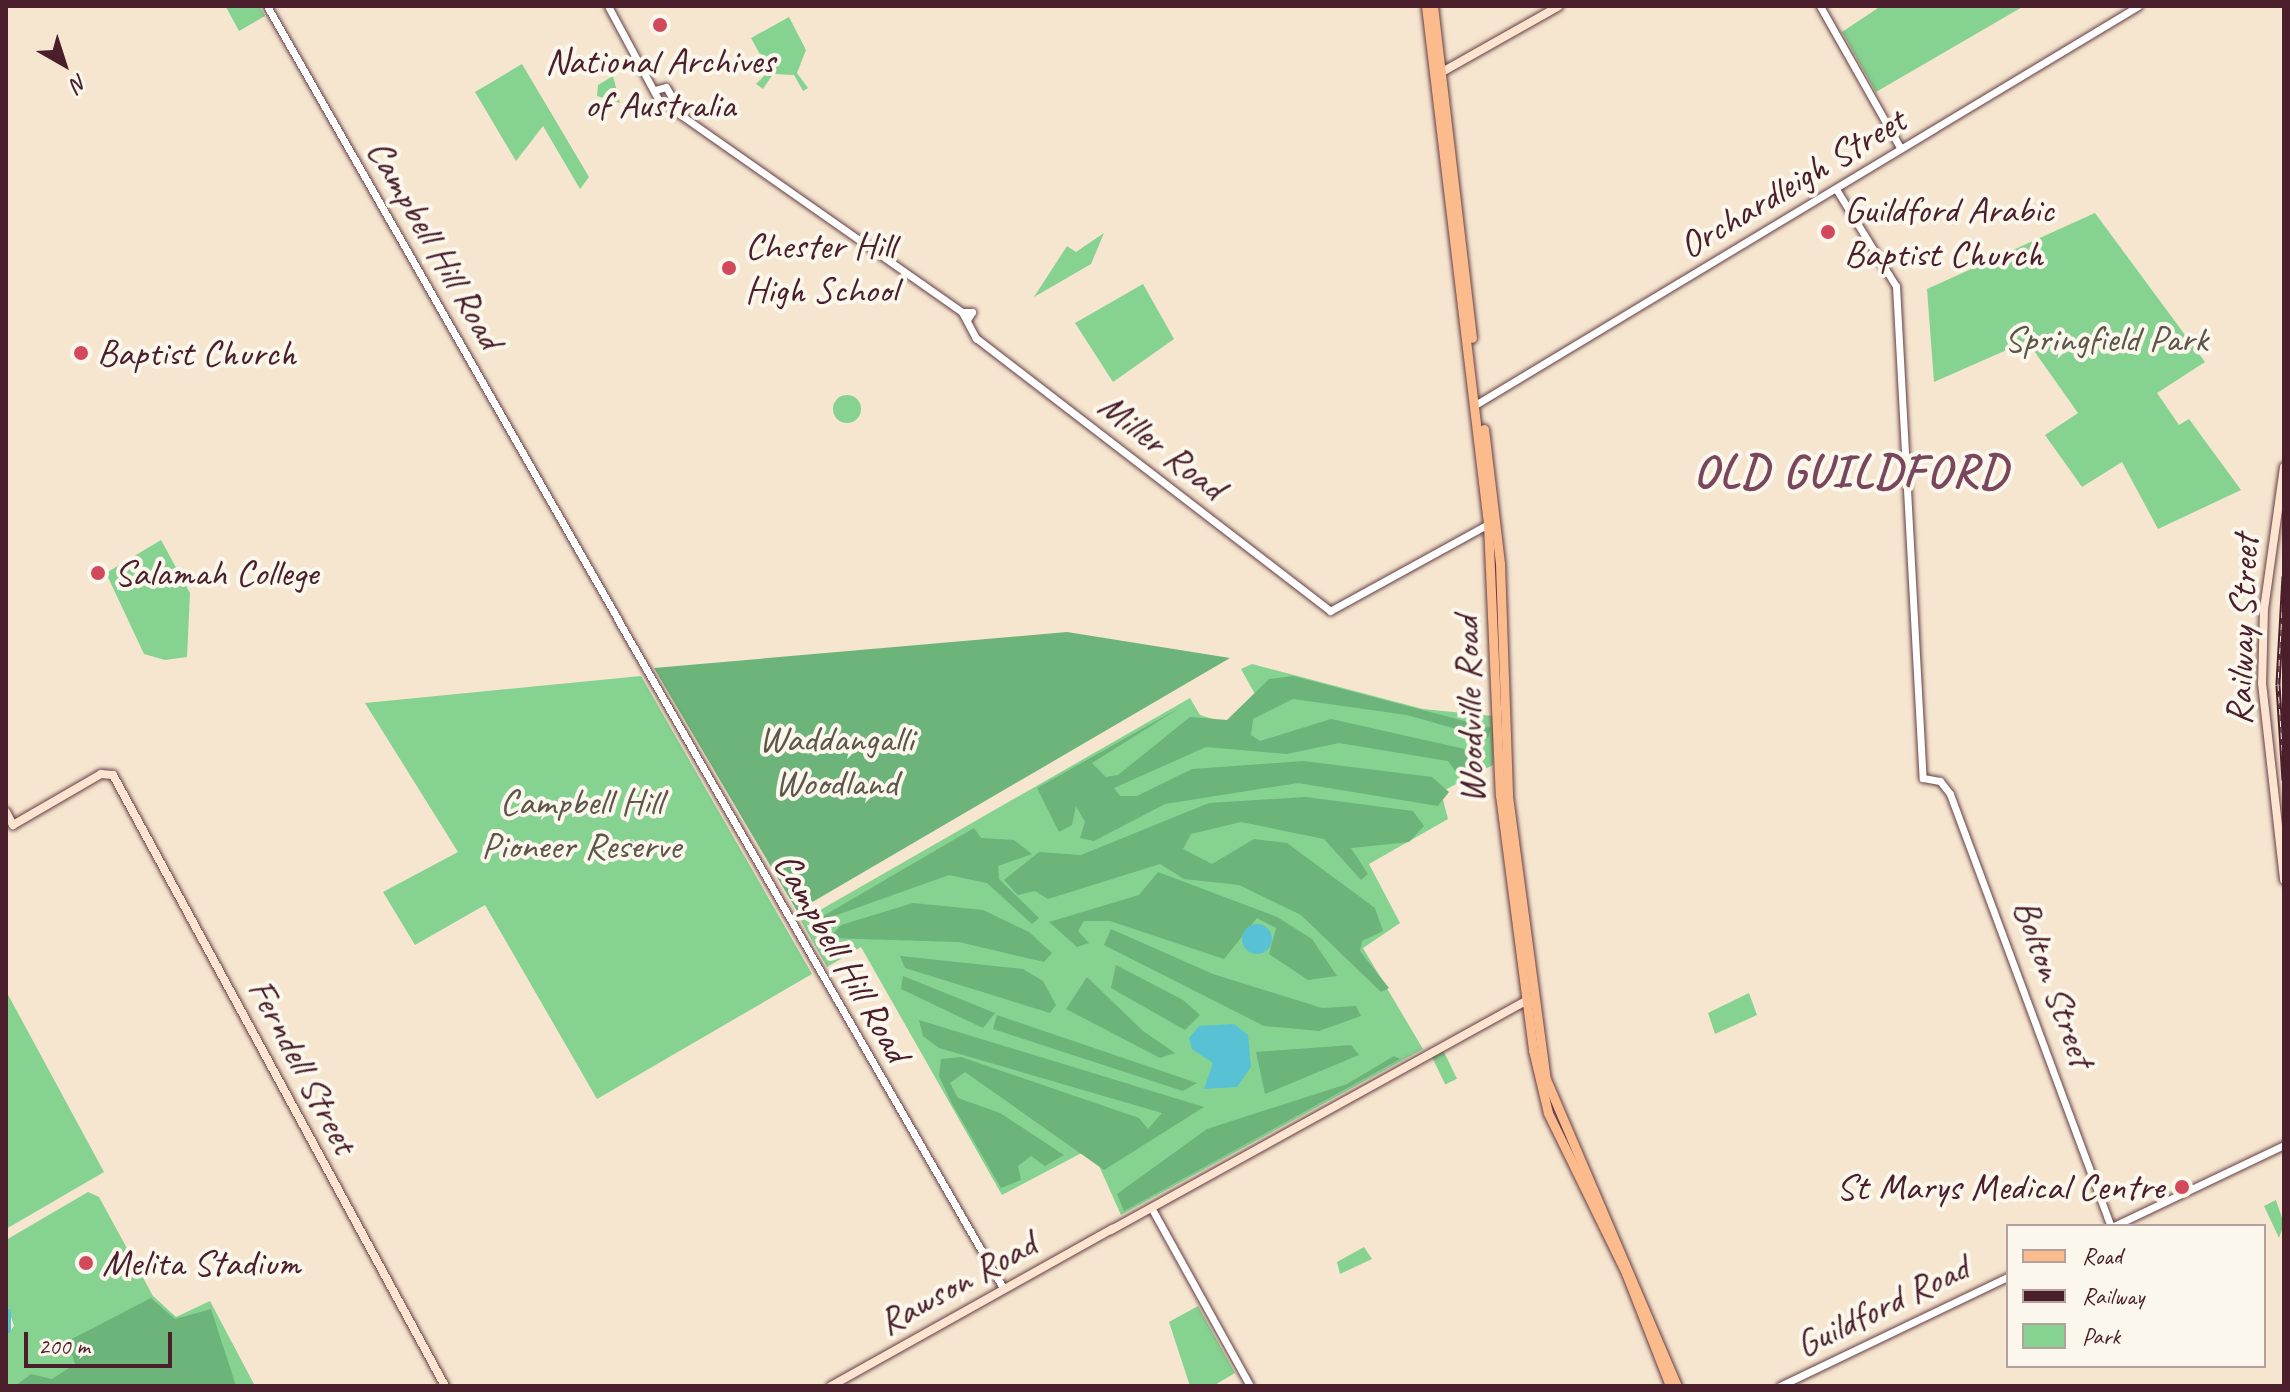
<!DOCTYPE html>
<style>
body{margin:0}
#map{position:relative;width:2290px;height:1392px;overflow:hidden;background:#f6e6cf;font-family:Caveat,sans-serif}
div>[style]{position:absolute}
.green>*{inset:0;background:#86d290;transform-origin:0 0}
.round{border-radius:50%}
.forest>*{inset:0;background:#6cb47a}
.water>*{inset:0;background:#58c1d4}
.river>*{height:9px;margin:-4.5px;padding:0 4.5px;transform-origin:4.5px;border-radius:4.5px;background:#58c1d4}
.roads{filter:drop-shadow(0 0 2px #643d44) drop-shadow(0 0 2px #643d44)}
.tertiary>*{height:7px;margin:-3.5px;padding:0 3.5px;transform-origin:3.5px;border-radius:3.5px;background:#fff}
.secondary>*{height:8px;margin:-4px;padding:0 4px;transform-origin:4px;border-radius:4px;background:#fde4d1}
.primary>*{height:9px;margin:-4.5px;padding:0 4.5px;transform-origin:4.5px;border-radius:4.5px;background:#fbbb8d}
.rail>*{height:5px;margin-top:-2.5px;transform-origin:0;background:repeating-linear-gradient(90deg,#fbf7ec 0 6px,#4a1f2b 0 12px);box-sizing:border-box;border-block:2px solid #4a1f2b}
.dots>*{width:22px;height:22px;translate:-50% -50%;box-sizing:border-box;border:4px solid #fbf7ec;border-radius:50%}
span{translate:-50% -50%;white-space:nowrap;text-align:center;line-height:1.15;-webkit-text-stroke:8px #fbf7ec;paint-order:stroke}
.poi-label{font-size:38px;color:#4a1f2b}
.left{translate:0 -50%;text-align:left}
.right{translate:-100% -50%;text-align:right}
.street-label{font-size:38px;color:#4a1f2b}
.park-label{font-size:38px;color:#5c5549}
.district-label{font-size:46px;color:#7a465c;font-weight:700;letter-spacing:2px}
.frame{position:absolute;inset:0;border:8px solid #4a1f2b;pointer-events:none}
.legend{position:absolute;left:2006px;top:1224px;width:260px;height:144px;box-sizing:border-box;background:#fbf7ec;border:2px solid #b4a19f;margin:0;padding:10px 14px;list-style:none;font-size:24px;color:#4a1f2b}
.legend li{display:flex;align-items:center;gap:16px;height:40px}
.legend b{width:40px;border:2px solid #b4a19f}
.north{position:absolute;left:24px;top:24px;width:80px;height:80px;-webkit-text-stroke:6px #fbf7ec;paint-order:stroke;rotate:141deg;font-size:22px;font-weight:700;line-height:32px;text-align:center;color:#4a1f2b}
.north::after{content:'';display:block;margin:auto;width:28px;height:36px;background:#4a1f2b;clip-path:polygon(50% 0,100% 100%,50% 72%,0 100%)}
.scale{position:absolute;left:24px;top:1332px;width:148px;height:36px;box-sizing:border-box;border:4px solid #4a1f2b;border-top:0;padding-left:10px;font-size:24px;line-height:28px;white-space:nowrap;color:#4a1f2b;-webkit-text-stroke:6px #fbf7ec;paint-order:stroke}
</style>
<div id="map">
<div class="green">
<i style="clip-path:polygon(259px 6px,265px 16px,239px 31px,226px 7px)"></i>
<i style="clip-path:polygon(1881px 6px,2024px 6px,1876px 92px,1842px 32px)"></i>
<i style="clip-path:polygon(789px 17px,806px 50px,797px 73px,808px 88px,803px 91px,794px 75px,773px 74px,763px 89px,756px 84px,769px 71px,751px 38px)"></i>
<i style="clip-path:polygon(522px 64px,589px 177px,580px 189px,543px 126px,516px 161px,475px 92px)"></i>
<i style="clip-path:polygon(613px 76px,620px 103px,597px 96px,598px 85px)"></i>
<i style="clip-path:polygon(2095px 213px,2205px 362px,2157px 393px,2179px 425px,2189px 419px,2241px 490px,2158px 529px,2122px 462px,2082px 487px,2045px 435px,2078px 413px,2027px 341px,1934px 382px,1927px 289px)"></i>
<i style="clip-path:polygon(1104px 233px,1091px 264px,1034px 297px,1067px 246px,1076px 252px)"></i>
<i style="clip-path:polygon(1143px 284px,1174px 339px,1113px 382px,1075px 323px)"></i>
<i class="round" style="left:833px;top:395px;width:28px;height:28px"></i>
<i style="clip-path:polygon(161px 540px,190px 593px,187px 657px,165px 660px,144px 654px,106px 573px)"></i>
<i style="clip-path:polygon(1252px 664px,1423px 709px,1493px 716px,1493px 765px,1441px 792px,1448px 819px,1369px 864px,1400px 923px,1363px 948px,1423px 1049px,1121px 1215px,1091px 1148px,1002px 1195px,861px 947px,827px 967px,801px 921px,1190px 698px,1200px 715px,1238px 727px,1265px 712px,1241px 669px)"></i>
<i style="clip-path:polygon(641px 676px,812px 974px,597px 1099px,485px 905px,415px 945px,383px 892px,458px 852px,365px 703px)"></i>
<i style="clip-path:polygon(6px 991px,104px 1172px,6px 1229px)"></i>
<i style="clip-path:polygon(1749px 993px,1757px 1015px,1715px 1034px,1708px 1013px)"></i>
<i style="left:1443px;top:1050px;width:32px;height:13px;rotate:64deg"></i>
<i style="clip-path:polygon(88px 1192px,99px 1197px,153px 1296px,176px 1317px,210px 1301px,255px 1386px,6px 1386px,6px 1337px,14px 1326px,6px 1301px,6px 1240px)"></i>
<i style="clip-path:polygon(2276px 1200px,2284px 1224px,2279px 1238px,2264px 1206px)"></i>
<i style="clip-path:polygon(1364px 1247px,1372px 1259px,1340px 1274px,1337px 1262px)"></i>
<i style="clip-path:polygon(1198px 1306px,1235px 1373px,1213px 1386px,1190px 1386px,1169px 1322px)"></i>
</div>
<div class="forest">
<i style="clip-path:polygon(1067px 632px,1230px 658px,797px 911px,654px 668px)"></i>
<i style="clip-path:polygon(1293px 676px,1491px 728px,1488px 738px,1407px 715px,1293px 699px,1253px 719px,1251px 735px,1260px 741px,1331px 719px,1487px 754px,1460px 778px,1448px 761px,1339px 743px,1287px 754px,1206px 747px,1114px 788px,1120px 796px,1137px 796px,1192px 769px,1303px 761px,1432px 777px,1449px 792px,1438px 806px,1298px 783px,1165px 804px,1094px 841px,1080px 838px,1085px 822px,1076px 806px,1072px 825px,1059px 832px,1037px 788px,1181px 707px,1092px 763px,1106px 777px,1118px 775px,1190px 717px,1227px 720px,1269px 679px)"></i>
<i style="clip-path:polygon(1306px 797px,1413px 811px,1424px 826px,1409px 842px,1351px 848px,1368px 874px,1361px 880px,1324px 839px,1241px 822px,1191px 834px,1183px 849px,1212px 864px,1254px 839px,1287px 843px,1375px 908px,1383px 931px,1362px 941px,1360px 951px,1389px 988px,1381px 992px,1301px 915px,1239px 885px,1184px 879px,1160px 864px,1048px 899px,1035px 891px,1018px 895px,1004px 880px,1039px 852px,1081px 855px,1209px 803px)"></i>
<i style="clip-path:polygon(974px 828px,981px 838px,1014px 840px,1032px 854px,998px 866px,999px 879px,1039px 918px,1032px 924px,987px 883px,949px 875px,806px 926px)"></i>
<i style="clip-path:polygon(1158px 872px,1277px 917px,1312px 939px,1337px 976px,1308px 980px,1269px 954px,1276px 928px,1257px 918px,1224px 959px,1110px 921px,1084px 921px,1078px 931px,1089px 943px,1077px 947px,1049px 922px,1139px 895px)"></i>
<i style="clip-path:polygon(913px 903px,983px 910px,1029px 932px,1052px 953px,1044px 962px,959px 942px,829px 938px,841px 925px)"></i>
<i style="clip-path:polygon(1111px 929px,1213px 974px,1322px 1008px,1356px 1006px,1361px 1016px,1319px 1031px,1264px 1026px,1104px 945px)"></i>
<i style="clip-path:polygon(900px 956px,1023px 969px,1043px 981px,1056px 1005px,1050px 1013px,905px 968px)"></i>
<i style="clip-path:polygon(1116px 965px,1183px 1000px,1200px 1015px,1185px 1030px,1111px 988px)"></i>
<i style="clip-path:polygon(903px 976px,995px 1013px,983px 1028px,901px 989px)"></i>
<i style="clip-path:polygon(1087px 977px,1143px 1031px,1175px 1053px,1160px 1058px,1066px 1009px)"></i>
<i style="clip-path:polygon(997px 1015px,1197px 1083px,1183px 1091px,993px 1029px)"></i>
<i style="clip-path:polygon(919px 1020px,1204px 1107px,1104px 1170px,965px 1072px,950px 1083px,958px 1098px,1000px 1113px,1064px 1155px,1045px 1166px,1031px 1156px,1018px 1166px,1021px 1180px,1001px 1188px,951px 1102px,939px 1076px,941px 1059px,961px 1057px,1139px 1118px,1148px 1129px,1162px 1113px,939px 1048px,923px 1036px)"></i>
<i style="clip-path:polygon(1351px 1045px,1359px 1055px,1265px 1094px,1256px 1052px)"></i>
<i style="clip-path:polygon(1394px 1056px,1400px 1059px,1124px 1211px,1117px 1194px,1207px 1129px,1347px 1084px)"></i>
<i style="clip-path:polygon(151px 1298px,175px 1319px,211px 1309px,236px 1386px,15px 1386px,31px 1374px,52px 1379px,75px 1364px,68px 1341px)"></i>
</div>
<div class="water">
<i class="round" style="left:1242px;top:924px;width:30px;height:30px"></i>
<i style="clip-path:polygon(1234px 1024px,1248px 1035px,1251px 1067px,1237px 1087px,1204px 1089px,1213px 1063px,1192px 1049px,1189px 1038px,1199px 1026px)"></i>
</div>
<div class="river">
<i style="left:6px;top:1312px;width:17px;rotate:90deg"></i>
</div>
<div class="roads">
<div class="tertiary">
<i style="left:267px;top:6px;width:709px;rotate:60.22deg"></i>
<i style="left:608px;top:6px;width:106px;rotate:61.7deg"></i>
<i style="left:658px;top:99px;width:371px;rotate:35deg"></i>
<i style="left:962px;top:312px;width:30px;rotate:62deg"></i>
<i style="left:976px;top:338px;width:447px;rotate:37.6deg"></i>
<i style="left:1330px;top:611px;width:180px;rotate:-28.8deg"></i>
<i style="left:1820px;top:6px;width:164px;rotate:60.5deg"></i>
<i style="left:655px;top:90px;width:11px;rotate:-15deg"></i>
<i style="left:666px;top:87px;width:24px;rotate:60deg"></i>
<i style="left:1836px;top:189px;width:114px;rotate:58.3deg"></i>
<i style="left:1896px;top:286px;width:493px;rotate:86.9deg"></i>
<i style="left:1923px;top:778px;width:17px;rotate:10deg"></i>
<i style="left:1940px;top:781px;width:16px;rotate:52deg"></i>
<i style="left:1950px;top:794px;width:461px;rotate:69.6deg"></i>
<i style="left:962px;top:312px;width:10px"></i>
<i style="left:972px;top:312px;width:9px;rotate:122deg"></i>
<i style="left:1475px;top:405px;width:774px;rotate:-31.04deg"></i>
<i style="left:618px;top:620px;width:771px;rotate:60.04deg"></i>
<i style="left:1152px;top:1209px;width:202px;rotate:61deg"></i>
<i style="left:2114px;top:1226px;width:188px;rotate:-25.5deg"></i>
<i style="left:1780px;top:1386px;width:253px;rotate:-25.6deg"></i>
</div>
<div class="secondary">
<i style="left:1435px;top:76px;width:142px;rotate:-29.4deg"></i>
<i style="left:2284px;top:467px;width:143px;rotate:98deg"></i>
<i style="left:2264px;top:609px;width:74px;rotate:91.5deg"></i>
<i style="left:2262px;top:683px;width:198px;rotate:83.6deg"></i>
<i style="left:6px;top:812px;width:15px;rotate:62deg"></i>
<i style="left:13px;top:825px;width:102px;rotate:-30.1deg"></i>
<i style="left:101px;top:774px;width:12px;rotate:5deg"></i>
<i style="left:113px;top:775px;width:695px;rotate:61.48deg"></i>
<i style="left:1111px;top:1230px;width:478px;rotate:-28.9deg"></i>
<i style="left:831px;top:1386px;width:322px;rotate:-29.2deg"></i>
</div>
<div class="primary">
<i style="left:1426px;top:6px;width:522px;rotate:83.17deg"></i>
<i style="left:1488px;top:524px;width:271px;rotate:87.5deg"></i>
<i style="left:1500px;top:795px;width:257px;rotate:82.6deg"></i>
<i style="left:1533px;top:1050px;width:65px;rotate:76.6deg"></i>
<i style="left:1548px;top:1113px;width:178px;rotate:64deg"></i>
<i style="left:1626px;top:1273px;width:121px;rotate:68.7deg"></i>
<i style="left:1433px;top:6px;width:334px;rotate:83.3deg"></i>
<i style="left:1484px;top:429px;width:136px;rotate:83.2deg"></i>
<i style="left:1500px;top:564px;width:232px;rotate:88deg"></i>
<i style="left:1508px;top:796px;width:286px;rotate:82.4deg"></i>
<i style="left:1546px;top:1079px;width:334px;rotate:66.9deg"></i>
</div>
</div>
<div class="rail">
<i style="left:2284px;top:576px;width:109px;rotate:93.2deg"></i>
<i style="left:2278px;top:685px;width:95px;rotate:86.4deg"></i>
</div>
<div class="dots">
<i style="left:660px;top:25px;background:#d1495b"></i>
<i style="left:1828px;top:232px;background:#d1495b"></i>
<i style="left:729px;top:268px;background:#d1495b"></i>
<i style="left:81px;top:353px;background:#d1495b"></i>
<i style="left:98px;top:573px;background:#d1495b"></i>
<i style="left:2182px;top:1187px;background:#d1495b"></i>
<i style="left:86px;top:1263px;background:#d1495b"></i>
</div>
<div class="poi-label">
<span style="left:660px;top:83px">National Archives<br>of Australia</span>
<span class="left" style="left:1844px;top:232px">Guildford Arabic<br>Baptist Church</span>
<span class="left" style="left:745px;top:268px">Chester Hill<br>High School</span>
<span class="left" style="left:97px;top:353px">Baptist Church</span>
<span class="left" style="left:114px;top:573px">Salamah College</span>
<span class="right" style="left:2164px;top:1187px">St Marys Medical Centre</span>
<span class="left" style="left:102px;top:1263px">Melita Stadium</span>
</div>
<div class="street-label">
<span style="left:1792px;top:183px;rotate:-31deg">Orchardleigh Street</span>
<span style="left:435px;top:244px;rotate:60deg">Campbell Hill Road</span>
<span style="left:1162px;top:446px;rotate:38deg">Miller Road</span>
<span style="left:2242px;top:630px;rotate:-88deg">Railway Street</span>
<span style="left:1469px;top:710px;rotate:-92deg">Woodville Road</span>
<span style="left:842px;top:957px;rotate:60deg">Campbell Hill Road</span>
<span style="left:2054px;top:983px;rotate:70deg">Bolton Street</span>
<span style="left:303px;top:1066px;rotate:62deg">Ferndell Street</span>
<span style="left:957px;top:1283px;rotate:-29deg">Rawson Road</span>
<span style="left:1882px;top:1306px;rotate:-26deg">Guildford Road</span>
</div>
<div class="park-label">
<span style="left:2106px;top:339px">Springfield Park</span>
<span style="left:836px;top:761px">Waddangalli<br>Woodland</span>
<span style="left:581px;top:824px">Campbell Hill<br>Pioneer Reserve</span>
</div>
<div class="district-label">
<span style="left:1851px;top:471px">OLD GUILDFORD</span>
</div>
<div class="frame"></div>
<ul class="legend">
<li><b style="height:10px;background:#fbbb8d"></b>Road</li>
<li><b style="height:10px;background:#4a1f2b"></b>Railway</li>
<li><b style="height:22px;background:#86d290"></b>Park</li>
</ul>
<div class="north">N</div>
<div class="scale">200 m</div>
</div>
